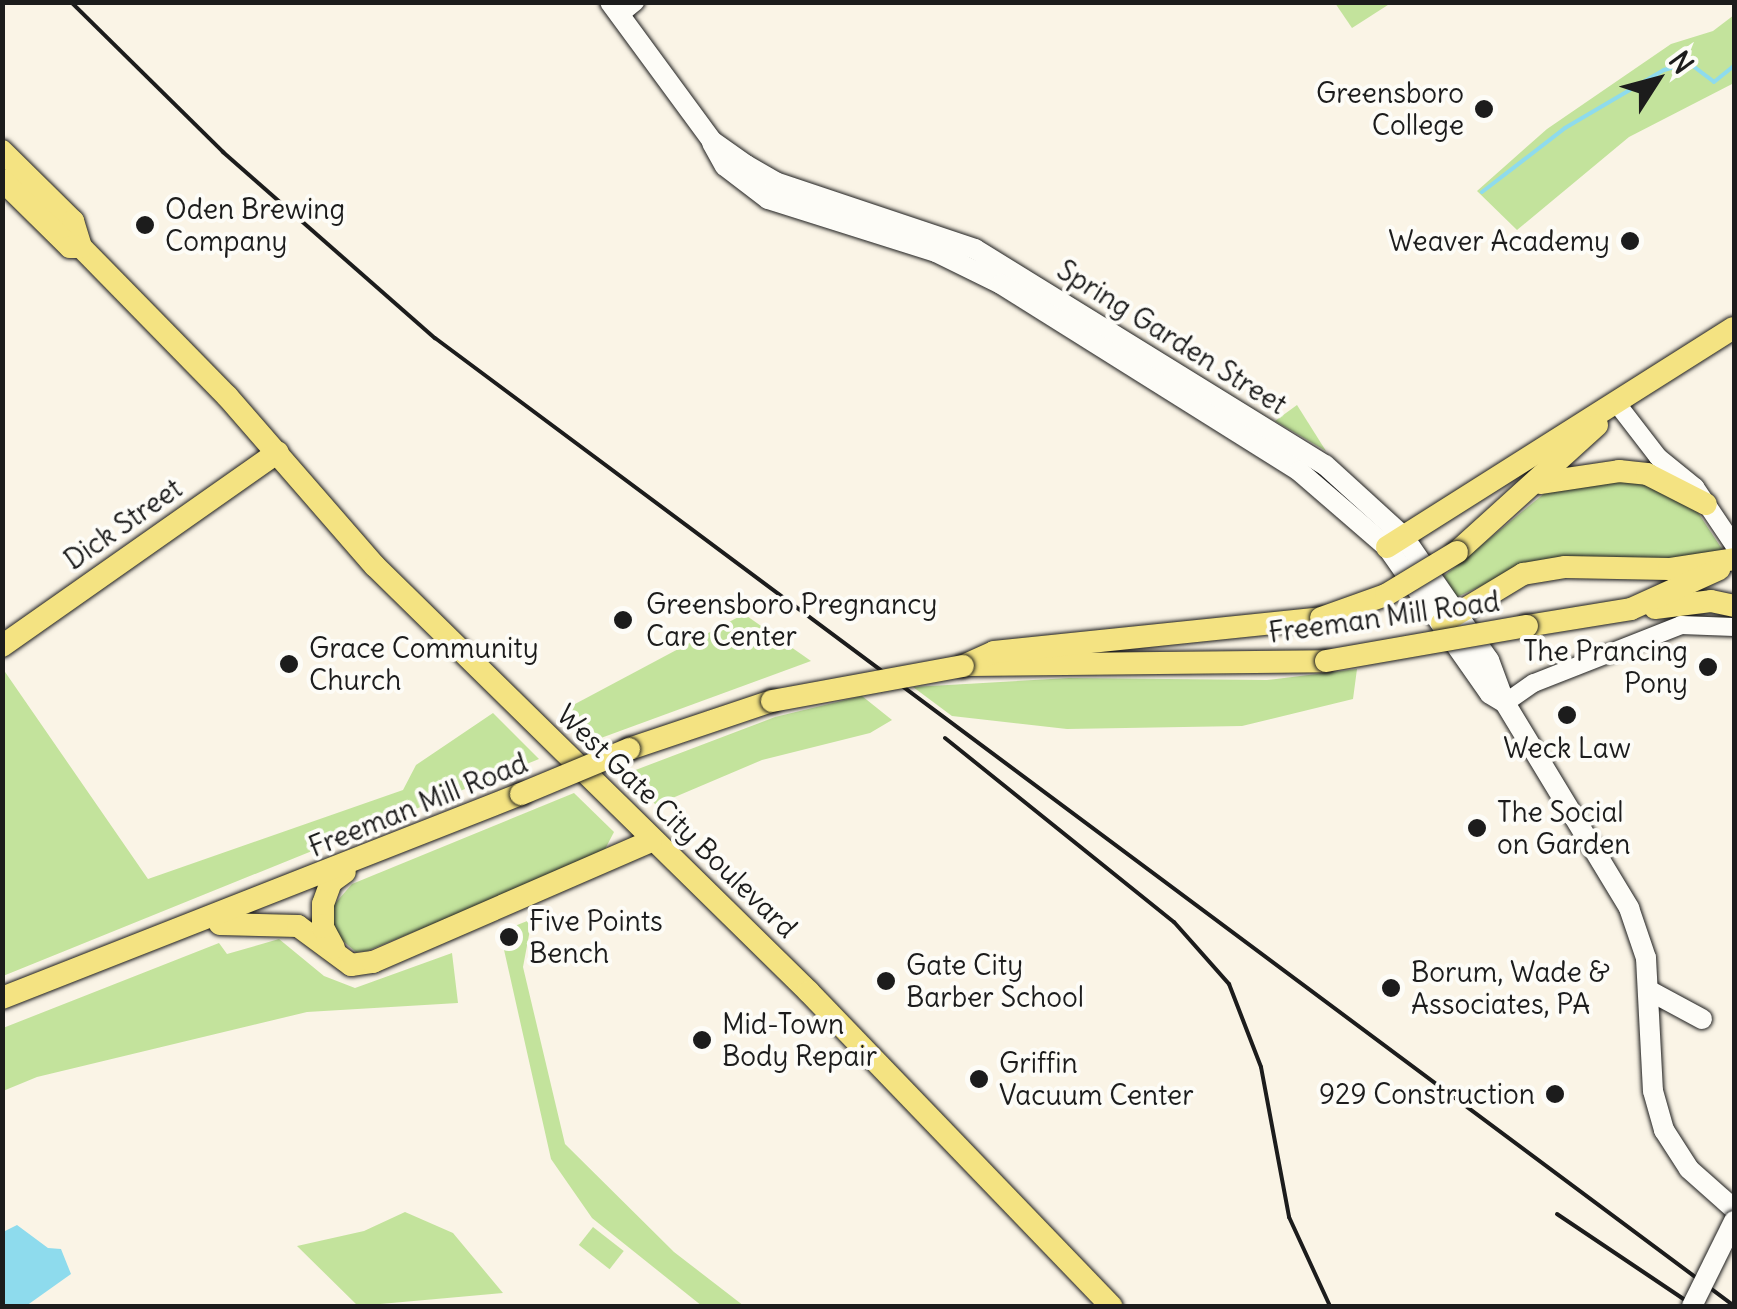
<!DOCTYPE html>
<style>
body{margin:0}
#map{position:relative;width:1737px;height:1309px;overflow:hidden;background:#faf4e6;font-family:Delius,sans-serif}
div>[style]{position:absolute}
.green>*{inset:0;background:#c3e39c;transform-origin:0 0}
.water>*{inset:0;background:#8edbed}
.stream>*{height:4px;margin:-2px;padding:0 2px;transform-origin:2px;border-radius:2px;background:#8edbed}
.roads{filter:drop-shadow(0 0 2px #1c1c1c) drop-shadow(0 0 2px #1c1c1c)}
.tertiary>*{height:18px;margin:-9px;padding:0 9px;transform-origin:9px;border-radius:9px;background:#fdfcf7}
.secondary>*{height:20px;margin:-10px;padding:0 10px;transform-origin:10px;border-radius:10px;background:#fdfcf7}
.primary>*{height:22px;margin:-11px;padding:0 11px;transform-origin:11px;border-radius:11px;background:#f4e382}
.rail>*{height:4px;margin:-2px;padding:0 2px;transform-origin:2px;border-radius:2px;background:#1c1c1c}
.bridges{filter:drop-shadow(0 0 2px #1c1c1c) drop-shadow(0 0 2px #1c1c1c)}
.secondary-bridge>*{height:20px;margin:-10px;padding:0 10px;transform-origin:10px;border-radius:10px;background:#fdfcf7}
.primary-bridge>*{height:22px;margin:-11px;padding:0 11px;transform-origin:11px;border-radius:11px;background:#f4e382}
.dots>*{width:28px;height:28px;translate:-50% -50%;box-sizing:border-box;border:5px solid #fdfcf7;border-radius:50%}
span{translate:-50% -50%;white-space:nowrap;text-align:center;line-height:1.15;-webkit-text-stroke:8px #fdfcf7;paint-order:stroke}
.poi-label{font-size:28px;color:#1c1c1c}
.right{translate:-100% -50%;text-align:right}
.left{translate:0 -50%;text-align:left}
.street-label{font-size:28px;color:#1c1c1c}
.frame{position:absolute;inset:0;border:5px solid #1c1c1c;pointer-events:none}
.north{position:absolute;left:1607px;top:30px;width:100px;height:100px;-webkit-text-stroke:8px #fdfcf7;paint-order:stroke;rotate:54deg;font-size:28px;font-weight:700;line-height:40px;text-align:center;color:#1c1c1c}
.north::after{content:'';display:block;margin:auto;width:35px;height:45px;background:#1c1c1c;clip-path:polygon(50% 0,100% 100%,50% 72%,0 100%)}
</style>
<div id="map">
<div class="green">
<i style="clip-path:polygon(1335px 3px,1391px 3px,1352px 28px)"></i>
<i style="clip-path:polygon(1734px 15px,1734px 83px,1629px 137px,1517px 230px,1477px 191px,1547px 129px,1671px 44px,1713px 31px)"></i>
<i style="clip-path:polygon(1297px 405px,1326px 451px,1275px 421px)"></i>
<i style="clip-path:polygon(1596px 482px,1639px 482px,1697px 511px,1722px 549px,1683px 562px,1529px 564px,1457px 597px,1444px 576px,1546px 492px)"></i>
<i style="clip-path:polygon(744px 614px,811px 661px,590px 742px,560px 712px)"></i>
<i style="clip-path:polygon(3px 669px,148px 879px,403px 790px,416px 765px,493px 713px,539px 759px,3px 976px)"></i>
<i style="clip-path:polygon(1357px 669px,1353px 699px,1242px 726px,1067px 729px,952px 716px,913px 687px,1069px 678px,1267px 680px)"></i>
<i style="clip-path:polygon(862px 696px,892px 720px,870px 733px,762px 760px,656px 805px,625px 774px,775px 717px)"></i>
<i style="clip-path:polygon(574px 793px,614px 832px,602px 855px,367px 951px,356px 952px,335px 934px,332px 907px,352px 884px)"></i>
<i style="clip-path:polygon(532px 919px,523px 967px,565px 1144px,674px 1252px,744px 1306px,702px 1306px,592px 1218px,551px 1159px,500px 932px)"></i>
<i style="clip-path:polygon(279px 939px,324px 976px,355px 988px,452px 953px,458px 1003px,307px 1012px,37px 1077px,3px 1091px,3px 1028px,219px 943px,227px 954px)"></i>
<i style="clip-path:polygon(405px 1212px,453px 1233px,503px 1293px,358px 1306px,297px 1246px,364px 1231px)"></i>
<i style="left:593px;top:1227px;width:39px;height:23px;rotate:38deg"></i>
</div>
<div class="water">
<i style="clip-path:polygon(17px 1225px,48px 1248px,61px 1249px,71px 1274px,26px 1306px,3px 1306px,3px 1232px)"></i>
</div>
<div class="stream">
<i style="left:1482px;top:192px;width:105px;rotate:-37.6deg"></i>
<i style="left:1565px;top:128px;width:115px;rotate:-30.4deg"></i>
<i style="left:1664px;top:70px;width:26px;rotate:-16deg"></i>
<i style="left:1689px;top:63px;width:31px;rotate:37deg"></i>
<i style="left:1714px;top:82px;width:26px;rotate:-39deg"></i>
</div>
<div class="roads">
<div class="tertiary">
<i style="left:619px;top:15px;width:21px;rotate:-39deg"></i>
<i style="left:1618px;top:405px;width:66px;rotate:52.4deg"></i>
<i style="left:1658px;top:457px;width:48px;rotate:39deg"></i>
<i style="left:1695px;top:487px;width:70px;rotate:56.1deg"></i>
<i style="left:1505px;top:703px;width:35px;rotate:-35deg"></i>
<i style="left:1534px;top:683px;width:158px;rotate:-21.5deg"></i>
<i style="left:1681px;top:625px;width:53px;rotate:2.2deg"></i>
</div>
<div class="secondary">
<i style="left:610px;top:2px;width:172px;rotate:53.7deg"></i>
<i style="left:712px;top:141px;width:42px;rotate:35.2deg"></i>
<i style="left:746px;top:165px;width:34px;rotate:30deg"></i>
<i style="left:775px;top:182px;width:211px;rotate:18.5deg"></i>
<i style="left:975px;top:249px;width:411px;rotate:31.7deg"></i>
<i style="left:1325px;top:465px;width:105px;rotate:42.3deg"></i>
<i style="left:1403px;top:536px;width:151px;rotate:55.3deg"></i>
<i style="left:1489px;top:660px;width:46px;rotate:69.6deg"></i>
<i style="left:1505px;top:703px;width:240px;rotate:58.8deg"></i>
<i style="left:1629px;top:908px;width:53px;rotate:71.2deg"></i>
<i style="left:1646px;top:958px;width:133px;rotate:87deg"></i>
<i style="left:1653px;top:1091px;width:41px;rotate:74.2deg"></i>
<i style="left:1664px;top:1130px;width:46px;rotate:57.3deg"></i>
<i style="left:1689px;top:1169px;width:60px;rotate:41.6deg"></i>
<i style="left:712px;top:143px;width:26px;rotate:61deg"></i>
<i style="left:725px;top:166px;width:54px;rotate:37.5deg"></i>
<i style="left:768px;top:199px;width:176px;rotate:17.5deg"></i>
<i style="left:936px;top:252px;width:72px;rotate:26.2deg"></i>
<i style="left:1001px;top:284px;width:352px;rotate:32.1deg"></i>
<i style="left:1299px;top:471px;width:116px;rotate:40.8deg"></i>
<i style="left:1387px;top:547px;width:179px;rotate:55deg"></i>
<i style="left:1490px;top:694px;width:17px;rotate:31deg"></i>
<i style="left:1650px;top:991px;width:59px;rotate:28.3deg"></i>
</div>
<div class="primary">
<i style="left:2px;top:151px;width:100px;rotate:44.6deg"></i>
<i style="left:73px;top:221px;width:27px;rotate:73deg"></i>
<i style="left:81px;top:247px;width:209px;rotate:45.6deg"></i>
<i style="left:227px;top:396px;width:225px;rotate:49deg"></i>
<i style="left:375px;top:566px;width:608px;rotate:44.47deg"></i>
<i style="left:809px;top:992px;width:436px;rotate:46.1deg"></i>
<i style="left:2px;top:180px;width:95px;rotate:44.6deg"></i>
<i style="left:70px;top:247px;width:11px"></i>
<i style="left:1540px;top:483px;width:80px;rotate:-8.6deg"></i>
<i style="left:1619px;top:471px;width:28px;rotate:6deg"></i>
<i style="left:1647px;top:474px;width:66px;rotate:27deg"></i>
<i style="left:1387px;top:547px;width:410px;rotate:-32.3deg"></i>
<i style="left:1457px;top:552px;width:189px;rotate:-42.2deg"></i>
<i style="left:1655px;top:608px;width:56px;rotate:-7.1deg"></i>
<i style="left:1711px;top:601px;width:24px;rotate:12deg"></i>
<i style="left:1442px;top:623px;width:95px;rotate:-31.2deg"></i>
<i style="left:1523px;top:574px;width:43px;rotate:-9.5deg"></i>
<i style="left:1565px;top:567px;width:104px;rotate:1.1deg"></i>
<i style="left:1669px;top:569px;width:66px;rotate:-8.7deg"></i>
<i style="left:1527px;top:626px;width:105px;rotate:-9.3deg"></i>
<i style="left:1631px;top:609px;width:97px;rotate:-24.4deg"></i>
<i style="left:2px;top:646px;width:337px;rotate:-35.1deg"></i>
<i style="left:970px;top:665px;width:356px;rotate:-0.6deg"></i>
<i style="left:963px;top:666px;width:34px;rotate:-24deg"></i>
<i style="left:994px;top:652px;width:329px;rotate:-5.9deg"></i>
<i style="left:629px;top:749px;width:151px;rotate:-18.6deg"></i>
<i style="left:220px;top:924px;width:78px;rotate:1.5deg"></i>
<i style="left:298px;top:926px;width:66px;rotate:36.3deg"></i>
<i style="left:351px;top:965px;width:22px;rotate:-8deg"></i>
<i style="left:373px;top:962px;width:303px;rotate:-23.5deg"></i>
<i style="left:334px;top:948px;width:24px;rotate:-118deg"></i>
<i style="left:323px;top:927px;width:23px;rotate:-90deg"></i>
<i style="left:323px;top:904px;width:23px;rotate:-70deg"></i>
<i style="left:331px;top:882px;width:17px;rotate:-36deg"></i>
<i style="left:2px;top:998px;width:558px;rotate:-21.46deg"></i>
</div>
</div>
<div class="rail">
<i style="left:71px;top:2px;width:214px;rotate:44.6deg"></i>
<i style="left:223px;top:152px;width:282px;rotate:41.3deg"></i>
<i style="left:435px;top:338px;width:1620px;rotate:36.69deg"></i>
<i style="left:945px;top:738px;width:294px;rotate:38.8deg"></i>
<i style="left:1174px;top:922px;width:83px;rotate:48.4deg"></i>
<i style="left:1229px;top:984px;width:89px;rotate:68.9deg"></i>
<i style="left:1261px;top:1067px;width:153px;rotate:79.4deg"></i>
<i style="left:1289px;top:1217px;width:98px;rotate:65.3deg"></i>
<i style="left:1557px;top:1214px;width:165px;rotate:33.9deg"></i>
</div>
<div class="bridges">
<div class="secondary-bridge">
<i style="left:1692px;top:1306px;width:95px;rotate:-63.7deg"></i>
</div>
<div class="primary-bridge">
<i style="left:1321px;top:618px;width:69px;rotate:-19.5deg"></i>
<i style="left:1386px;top:595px;width:83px;rotate:-31.2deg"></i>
<i style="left:1326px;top:661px;width:204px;rotate:-9.9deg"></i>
<i style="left:772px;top:701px;width:194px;rotate:-10.4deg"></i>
<i style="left:521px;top:794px;width:117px;rotate:-22.6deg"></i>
</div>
</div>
<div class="dots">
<i style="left:1484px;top:109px;background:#1c1c1c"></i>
<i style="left:145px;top:225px;background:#1c1c1c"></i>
<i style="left:1630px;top:241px;background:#1c1c1c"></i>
<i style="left:623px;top:620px;background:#1c1c1c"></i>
<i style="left:289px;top:664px;background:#1c1c1c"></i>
<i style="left:1708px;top:667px;background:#1c1c1c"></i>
<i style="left:1567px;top:715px;background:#1c1c1c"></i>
<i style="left:1477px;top:828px;background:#1c1c1c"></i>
<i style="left:509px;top:937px;background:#1c1c1c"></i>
<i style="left:886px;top:981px;background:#1c1c1c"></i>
<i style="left:1391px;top:988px;background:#1c1c1c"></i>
<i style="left:702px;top:1040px;background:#1c1c1c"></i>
<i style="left:979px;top:1079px;background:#1c1c1c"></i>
<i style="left:1555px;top:1094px;background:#1c1c1c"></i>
</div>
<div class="poi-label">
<span class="right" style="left:1464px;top:109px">Greensboro<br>College</span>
<span class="left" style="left:165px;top:225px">Oden Brewing<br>Company</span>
<span class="right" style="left:1610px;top:241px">Weaver Academy</span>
<span class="left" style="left:646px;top:620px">Greensboro Pregnancy<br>Care Center</span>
<span class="left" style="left:309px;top:664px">Grace Community<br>Church</span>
<span class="right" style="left:1688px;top:667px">The Prancing<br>Pony</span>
<span style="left:1567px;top:748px">Weck Law</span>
<span class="left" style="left:1497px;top:828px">The Social<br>on Garden</span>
<span class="left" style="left:529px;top:937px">Five Points<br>Bench</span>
<span class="left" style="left:906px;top:981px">Gate City<br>Barber School</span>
<span class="left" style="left:1411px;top:988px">Borum, Wade &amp;<br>Associates, PA</span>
<span class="left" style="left:722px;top:1040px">Mid-Town<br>Body Repair</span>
<span class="left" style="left:999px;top:1079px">Griffin<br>Vacuum Center</span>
<span class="right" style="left:1535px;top:1094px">929 Construction</span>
</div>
<div class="street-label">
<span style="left:1172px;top:337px;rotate:32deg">Spring Garden Street</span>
<span style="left:123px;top:524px;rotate:-35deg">Dick Street</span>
<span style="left:1384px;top:617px;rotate:-8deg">Freeman Mill Road</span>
<span style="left:418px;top:805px;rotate:-22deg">Freeman Mill Road</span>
<span style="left:677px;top:821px;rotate:44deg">West Gate City Boulevard</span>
</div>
<div class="frame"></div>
<div class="north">N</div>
</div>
